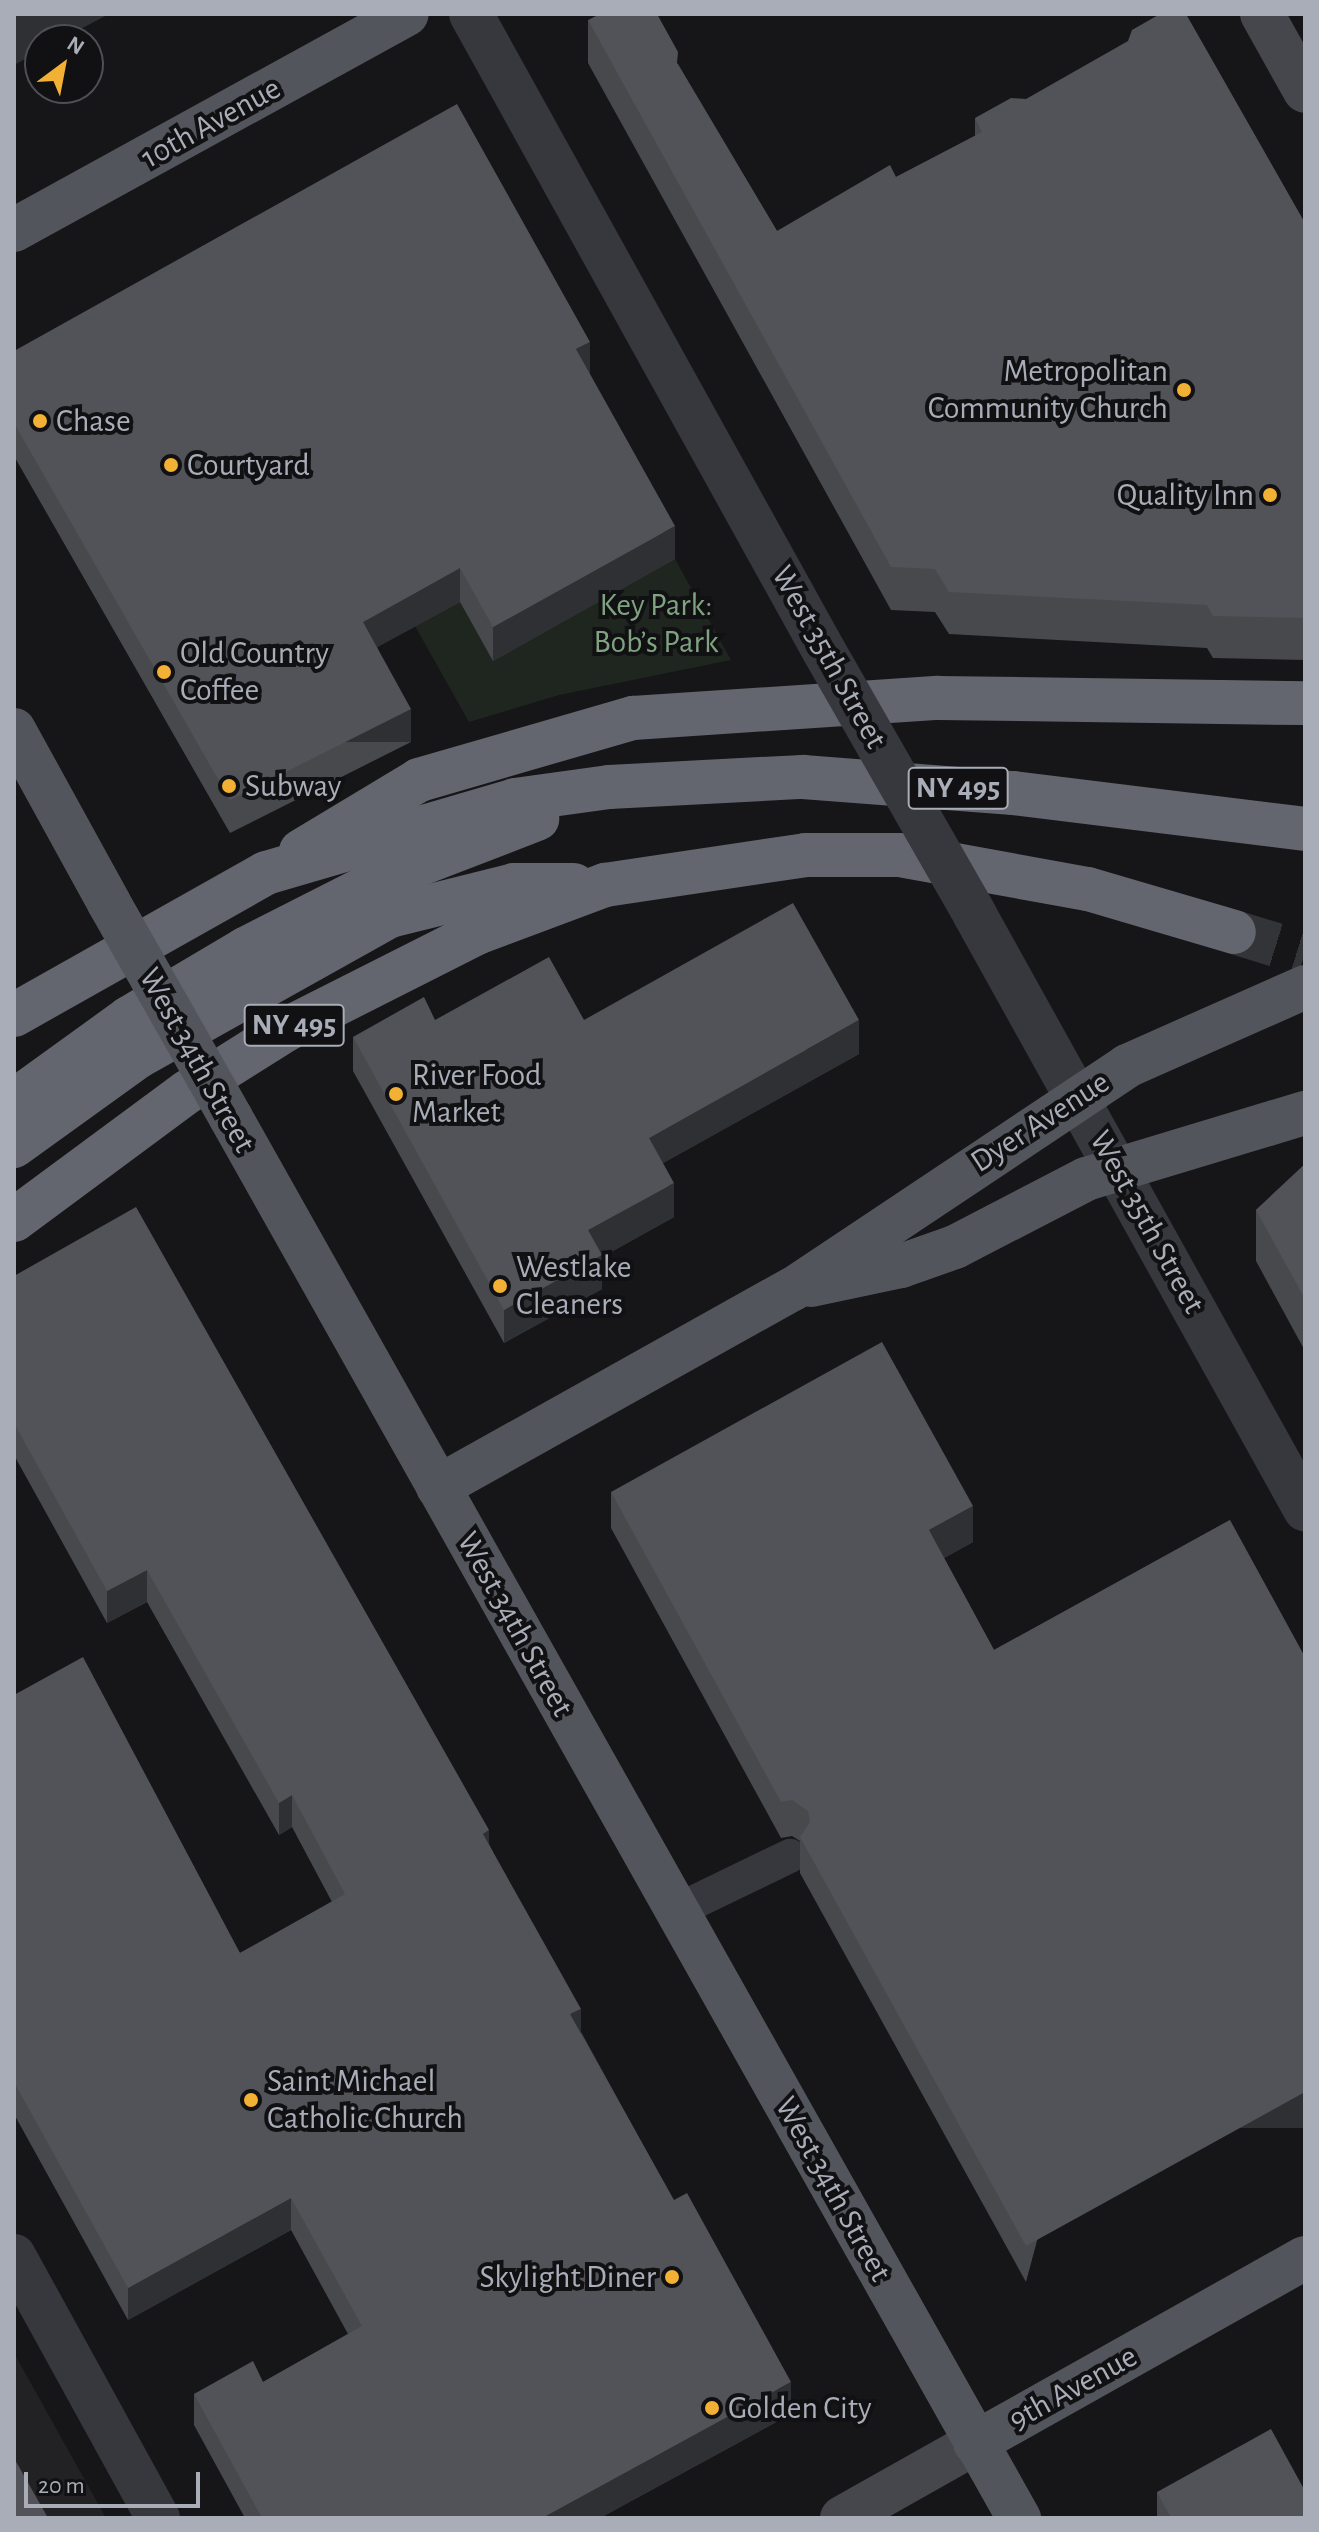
<!DOCTYPE html>
<meta charset="utf-8">
<style>
body{margin:0}
#map{position:relative;width:1319px;height:2532px;overflow:hidden;background:#161618;font-family:"Alegreya Sans",sans-serif}
div>[style]{position:absolute}
.built>*{inset:0;background:#222225}
.green>*{inset:0;background:#1e261f}
.highway-tunnel>*{height:44px;margin-top:-22px;transform-origin:0;background:repeating-linear-gradient(90deg,#333438 0 44px,transparent 0 66px)}
.lane>*{height:34px;margin:-17px;padding:0 17px;transform-origin:17px;border-radius:17px;background:#37383d}
.street>*{height:44px;margin:-22px;padding:0 22px;transform-origin:22px;border-radius:22px;background:#37383d}
.secondary>*{height:44px;margin:-22px;padding:0 22px;transform-origin:22px;border-radius:22px;background:#45474d}
.primary>*{height:44px;margin:-22px;padding:0 22px;transform-origin:22px;border-radius:22px;background:#53555c}
.highway>*{height:44px;margin:-22px;padding:0 22px;transform-origin:22px;border-radius:22px;background:#63666e}
.street-bridge>*{height:44px;margin:-22px;padding:0 22px;transform-origin:22px;border-radius:22px;background:#37383d}
.primary-bridge>*{height:44px;margin:-22px;padding:0 22px;transform-origin:22px;border-radius:22px;background:#53555c}
.wall>*{inset:0;background:#47494d}
.shaded-wall>*{inset:0;background:#2f3033;transform-origin:0 0}
.building>*{inset:0;background:#525359}
.dots>*{width:22px;height:22px;translate:-50% -50%;box-sizing:border-box;border:4px solid #111113;border-radius:50%}
span{translate:-50% -50%;white-space:nowrap;text-align:center;line-height:1.15;-webkit-text-stroke:8px #111113;paint-order:stroke}
.shield-label span{padding:2px 6px;background:#111113;border:2px solid;border-radius:6px;-webkit-text-stroke-width:0}
.shield-label{font-size:30px;color:#a8adb8;font-weight:700}
.street-label{font-size:32px;color:#a8adb8}
.poi-label{font-size:32px;color:#a8adb8}
.right{translate:-100% -50%;text-align:right}
.left{translate:0 -50%;text-align:left}
.park-label{font-size:32px;color:#7fa381}
.frame{position:absolute;inset:0;border:16px solid #a8adb8;pointer-events:none}
.north{position:absolute;left:24px;top:24px;width:80px;height:80px;box-sizing:border-box;background:#111113;border:2px solid #4d4f55;border-radius:50%;rotate:32deg;font-size:22px;font-weight:700;line-height:32px;text-align:center;color:#a8adb8}
.north::after{content:'';display:block;margin:auto;width:28px;height:36px;background:#f2b134;clip-path:polygon(50% 0,100% 100%,50% 72%,0 100%)}
.scale{position:absolute;left:24px;top:2472px;width:176px;height:36px;box-sizing:border-box;border:4px solid #a8adb8;border-top:0;padding-left:10px;font-size:24px;line-height:28px;white-space:nowrap;color:#a8adb8;-webkit-text-stroke:6px #111113;paint-order:stroke}
</style>
<div id="map">
<div class="built">
<i style="clip-path:polygon(14px 2353px,106px 2518px,14px 2518px)"></i>
</div>
<div class="green">
<i style="clip-path:polygon(675px 559px,731px 660px,559px 695px,469px 722px,415px 626px,460px 602px,493px 660px)"></i>
</div>
<div class="highway-tunnel">
<i style="left:1234px;top:932px;width:74px;rotate:17.2deg"></i>
</div>
<div class="lane">
<i style="left:676px;top:1911px;width:127px;rotate:-25.8deg"></i>
</div>
<div class="street">
<i style="left:471px;top:14px;width:728px;rotate:61.01deg"></i>
<i style="left:975px;top:915px;width:680px;rotate:60.95deg"></i>
<i style="left:14px;top:2256px;width:299px;rotate:61.2deg"></i>
</div>
<div class="secondary">
<i style="left:1262px;top:14px;width:88px;rotate:60.8deg"></i>
<i style="left:842px;top:2518px;width:153px;rotate:-29.4deg"></i>
</div>
<div class="primary">
<i style="left:14px;top:230px;width:448px;rotate:-28.8deg"></i>
<i style="left:14px;top:730px;width:197px;rotate:61.2deg"></i>
<i style="left:231px;top:1118px;width:1607px;rotate:60.63deg"></i>
<i style="left:811px;top:1285px;width:92px;rotate:-11.9deg"></i>
<i style="left:901px;top:1266px;width:57px;rotate:-19.4deg"></i>
<i style="left:955px;top:1247px;width:148px;rotate:-27.4deg"></i>
<i style="left:1086px;top:1179px;width:229px;rotate:-16.8deg"></i>
<i style="left:438px;top:1487px;width:406px;rotate:-29.2deg"></i>
<i style="left:793px;top:1289px;width:402px;rotate:-33.7deg"></i>
<i style="left:1127px;top:1066px;width:195px;rotate:-23.9deg"></i>
<i style="left:975px;top:2443px;width:378px;rotate:-29.3deg"></i>
</div>
<div class="highway">
<i style="left:301px;top:851px;width:138px;rotate:-31deg"></i>
<i style="left:419px;top:780px;width:223px;rotate:-16.2deg"></i>
<i style="left:633px;top:718px;width:306px;rotate:-3.8deg"></i>
<i style="left:938px;top:698px;width:367px;rotate:0.8deg"></i>
<i style="left:14px;top:1015px;width:289px;rotate:-29.4deg"></i>
<i style="left:266px;top:873px;width:259px;rotate:-16.3deg"></i>
<i style="left:515px;top:800px;width:95px;rotate:-7.9deg"></i>
<i style="left:609px;top:787px;width:194px;rotate:-3deg"></i>
<i style="left:803px;top:777px;width:211px;rotate:4.4deg"></i>
<i style="left:1013px;top:793px;width:294px;rotate:7deg"></i>
<i style="left:14px;top:1101px;width:142px;rotate:-35.8deg"></i>
<i style="left:129px;top:1018px;width:135px;rotate:-30.7deg"></i>
<i style="left:245px;top:949px;width:161px;rotate:-26.9deg"></i>
<i style="left:389px;top:876px;width:159px;rotate:-21.1deg"></i>
<i style="left:14px;top:1146px;width:154px;rotate:-35.8deg"></i>
<i style="left:139px;top:1056px;width:287px;rotate:-29.2deg"></i>
<i style="left:390px;top:916px;width:128px;rotate:-14deg"></i>
<i style="left:514px;top:885px;width:60px"></i>
<i style="left:14px;top:1220px;width:215px;rotate:-36.5deg"></i>
<i style="left:187px;top:1092px;width:118px;rotate:-32.2deg"></i>
<i style="left:287px;top:1029px;width:213px;rotate:-26.8deg"></i>
<i style="left:477px;top:933px;width:137px;rotate:-20.6deg"></i>
<i style="left:605px;top:885px;width:202px;rotate:-8.5deg"></i>
<i style="left:805px;top:855px;width:95px"></i>
<i style="left:900px;top:855px;width:191px;rotate:10.3deg"></i>
<i style="left:1088px;top:889px;width:152px;rotate:16.4deg"></i>
</div>
<div class="street-bridge">
<i style="left:824px;top:651px;width:304px;rotate:60.2deg"></i>
</div>
<div class="primary-bridge">
<i style="left:109px;top:903px;width:247px;rotate:60.4deg"></i>
</div>
<div class="wall">
<i style="clip-path:polygon(588px 20px,678px 64px,777px 231px,896px 177px,975px 136px,975px 118px,1305px 223px,1305px 660px,1213px 658px,1207px 648px,949px 634px,935px 612px,891px 610px,588px 63px)"></i>
<i style="clip-path:polygon(14px 351px,590px 375px,675px 559px,493px 661px,460px 602px,377px 647px,411px 742px,230px 833px,14px 456px)"></i>
<i style="clip-path:polygon(435px 1020px,859px 1054px,663px 1163px,674px 1217px,602px 1257px,602px 1289px,504px 1343px,353px 1071px,353px 1037px)"></i>
<i style="clip-path:polygon(1305px 1164px,1305px 1351px,1256px 1261px,1256px 1210px)"></i>
<i style="clip-path:polygon(14px 1276px,489px 1844px,581px 2032px,791px 2414px,600px 2518px,245px 2518px,194px 2425px,194px 2394px,263px 2382px,348px 2334px,291px 2230px,128px 2320px,14px 2114px,14px 1695px,240px 1953px,332px 1902px,292px 1827px,279px 1835px,147px 1602px,107px 1623px,14px 1455px)"></i>
<i style="clip-path:polygon(611px 1492px,973px 1542px,944px 1558px,994px 1650px,1230px 1520px,1026px 2282px,800px 1873px,800px 1841px,792px 1836px,781px 1838px,611px 1528px)"></i>
<i style="clip-path:polygon(1157px 2492px,1305px 2518px,1157px 2518px)"></i>
</div>
<div class="shaded-wall">
<i style="clip-path:polygon(14px 14px,109px 14px,60px 40px,40px 40px,40px 51px,14px 65px)"></i>
<i style="clip-path:polygon(590px 342px,590px 375px,576px 349px)"></i>
<i style="clip-path:polygon(675px 526px,675px 559px,493px 661px,493px 627px)"></i>
<i style="clip-path:polygon(460px 568px,460px 602px,363px 655px,363px 622px)"></i>
<i style="left:411px;top:709px;width:33px;height:203px;rotate:90deg"></i>
<i style="clip-path:polygon(859px 1020px,859px 1054px,649px 1171px,649px 1138px)"></i>
<i style="clip-path:polygon(674px 1183px,674px 1217px,602px 1257px,602px 1289px,504px 1343px,504px 1310px,588px 1230px)"></i>
<i style="clip-path:polygon(973px 1506px,973px 1542px,929px 1566px,929px 1530px)"></i>
<i style="clip-path:polygon(147px 1570px,147px 1602px,107px 1623px,107px 1591px)"></i>
<i style="clip-path:polygon(292px 1795px,292px 1827px,279px 1835px,279px 1803px)"></i>
<i style="clip-path:polygon(489px 1830px,489px 1862px,483px 1834px)"></i>
<i style="clip-path:polygon(581px 2009px,581px 2041px,570px 2014px)"></i>
<i style="left:1305px;top:2092px;width:36px;height:319px;rotate:90deg"></i>
<i style="clip-path:polygon(291px 2198px,291px 2230px,128px 2320px,128px 2288px)"></i>
<i style="clip-path:polygon(791px 2382px,791px 2414px,600px 2518px,542px 2518px)"></i>
</div>
<div class="building">
<i style="clip-path:polygon(600px 14px,657px 14px,678px 52px,677px 63px,777px 231px,890px 165px,896px 177px,982px 132px,975px 118px,1011px 98px,1026px 99px,1128px 41px,1132px 30px,1160px 14px,1186px 14px,1305px 223px,1305px 618px,1213px 616px,1207px 605px,949px 592px,935px 569px,891px 567px,588px 20px)"></i>
<i style="clip-path:polygon(457px 104px,590px 342px,576px 349px,675px 526px,493px 627px,460px 568px,363px 622px,411px 709px,230px 800px,14px 423px,14px 351px)"></i>
<i style="clip-path:polygon(793px 903px,859px 1020px,649px 1138px,674px 1183px,588px 1230px,602px 1255px,504px 1310px,353px 1037px,424px 997px,435px 1020px,549px 957px,584px 1020px)"></i>
<i style="clip-path:polygon(1305px 1164px,1305px 1299px,1256px 1210px)"></i>
<i style="clip-path:polygon(136px 1207px,489px 1830px,483px 1834px,581px 2009px,570px 2014px,674px 2200px,687px 2193px,791px 2382px,542px 2518px,262px 2518px,194px 2394px,253px 2361px,263px 2382px,362px 2326px,291px 2198px,128px 2288px,14px 2082px,14px 1695px,83px 1657px,240px 1953px,345px 1894px,292px 1795px,279px 1803px,147px 1570px,107px 1591px,14px 1423px,14px 1276px)"></i>
<i style="clip-path:polygon(882px 1342px,973px 1506px,929px 1530px,994px 1650px,1230px 1520px,1305px 1657px,1305px 2092px,1026px 2246px,800px 1837px,810px 1822px,808px 1811px,792px 1800px,781px 1802px,611px 1492px)"></i>
<i style="clip-path:polygon(1271px 2429px,1305px 2491px,1305px 2518px,1171px 2518px,1157px 2492px)"></i>
<i style="clip-path:polygon(14px 2458px,48px 2518px,14px 2518px)"></i>
</div>
<div class="dots">
<i style="left:1184px;top:390px;background:#f2b134"></i>
<i style="left:40px;top:421px;background:#f2b134"></i>
<i style="left:171px;top:465px;background:#f2b134"></i>
<i style="left:1270px;top:495px;background:#f2b134"></i>
<i style="left:164px;top:672px;background:#f2b134"></i>
<i style="left:229px;top:786px;background:#f2b134"></i>
<i style="left:396px;top:1094px;background:#f2b134"></i>
<i style="left:500px;top:1286px;background:#f2b134"></i>
<i style="left:251px;top:2100px;background:#f2b134"></i>
<i style="left:672px;top:2277px;background:#f2b134"></i>
<i style="left:712px;top:2408px;background:#f2b134"></i>
</div>
<div class="shield-label">
<span style="left:958px;top:788px">NY 495</span>
<span style="left:294px;top:1025px">NY 495</span>
</div>
<div class="street-label">
<span style="left:211px;top:123px;rotate:-29deg">10th Avenue</span>
<span style="left:829px;top:657px;rotate:61deg">West 35th Street</span>
<span style="left:197px;top:1060px;rotate:61deg">West 34th Street</span>
<span style="left:1040px;top:1122px;rotate:-33deg">Dyer Avenue</span>
<span style="left:1147px;top:1222px;rotate:61deg">West 35th Street</span>
<span style="left:515px;top:1624px;rotate:61deg">West 34th Street</span>
<span style="left:833px;top:2189px;rotate:61deg">West 34th Street</span>
<span style="left:1073px;top:2388px;rotate:-29deg">9th Avenue</span>
</div>
<div class="poi-label">
<span class="right" style="left:1168px;top:390px">Metropolitan<br>Community Church</span>
<span class="left" style="left:56px;top:421px">Chase</span>
<span class="left" style="left:187px;top:465px">Courtyard</span>
<span class="right" style="left:1254px;top:495px">Quality Inn</span>
<span class="left" style="left:180px;top:672px">Old Country<br>Coffee</span>
<span class="left" style="left:245px;top:786px">Subway</span>
<span class="left" style="left:412px;top:1094px">River Food<br>Market</span>
<span class="left" style="left:516px;top:1286px">Westlake<br>Cleaners</span>
<span class="left" style="left:267px;top:2100px">Saint Michael<br>Catholic Church</span>
<span class="right" style="left:656px;top:2277px">Skylight Diner</span>
<span class="left" style="left:728px;top:2408px">Golden City</span>
</div>
<div class="park-label">
<span style="left:656px;top:624px">Key Park:<br>Bob’s Park</span>
</div>
<div class="frame"></div>
<div class="north">N</div>
<div class="scale">20 m</div>
</div>
